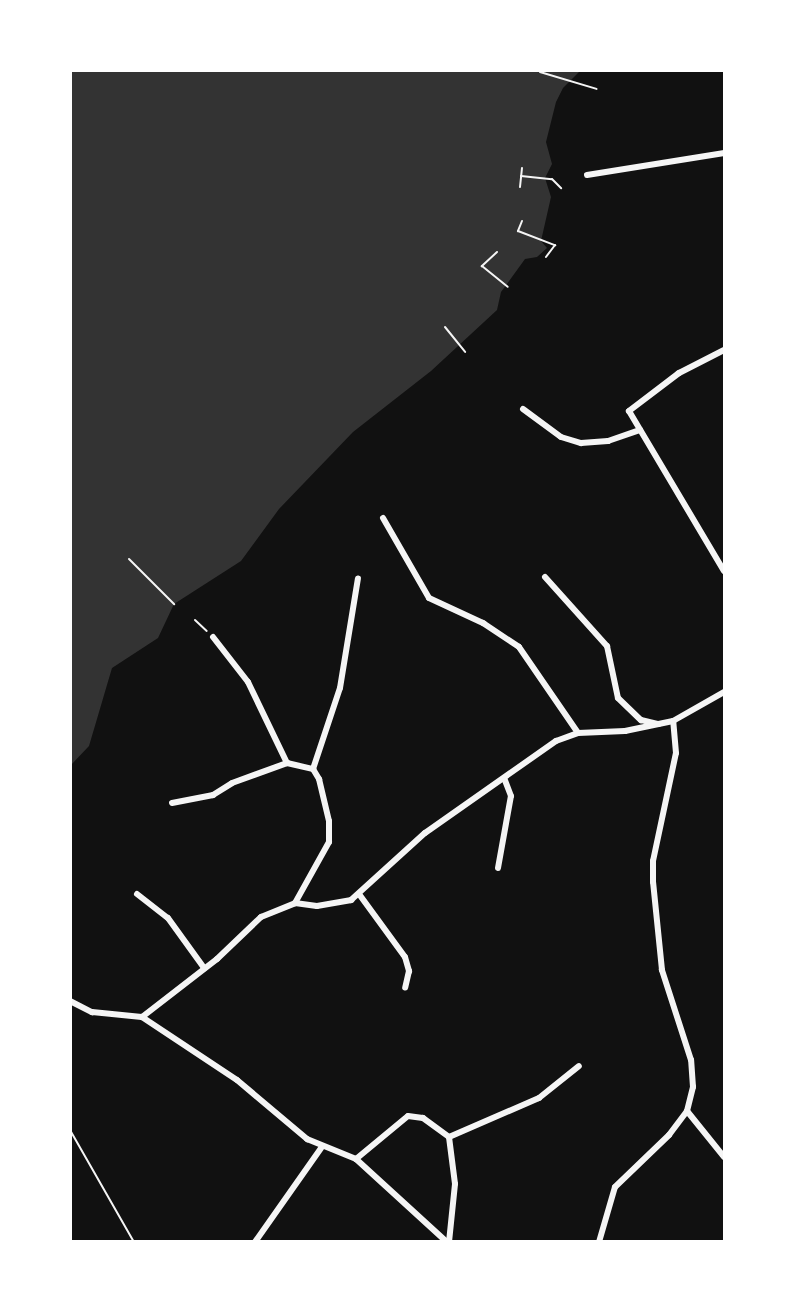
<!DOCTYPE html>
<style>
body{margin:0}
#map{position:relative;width:795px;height:1312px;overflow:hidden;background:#111;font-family:Commissioner,sans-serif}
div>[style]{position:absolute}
.water>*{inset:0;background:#333}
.path>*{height:2px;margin:-1px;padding:0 1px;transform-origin:1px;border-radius:1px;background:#f5f5f5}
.minor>*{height:6px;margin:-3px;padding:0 3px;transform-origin:3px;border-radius:3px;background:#f5f5f5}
span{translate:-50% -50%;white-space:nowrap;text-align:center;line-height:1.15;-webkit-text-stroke:4.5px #fff;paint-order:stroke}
.frame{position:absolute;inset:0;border:72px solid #fff;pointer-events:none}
</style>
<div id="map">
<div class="water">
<i style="clip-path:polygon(71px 71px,580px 71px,563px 88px,556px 102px,546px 142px,552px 164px,545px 178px,551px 197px,541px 241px,547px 248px,537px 257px,525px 259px,501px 292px,497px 310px,431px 371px,353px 432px,279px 509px,241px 561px,174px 604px,158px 638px,112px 668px,89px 746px,71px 765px)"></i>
</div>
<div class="path">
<i style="left:540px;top:72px;width:59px;rotate:16.6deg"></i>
<i style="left:521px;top:176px;width:31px;rotate:6deg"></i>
<i style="left:552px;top:179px;width:13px;rotate:45deg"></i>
<i style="left:520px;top:187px;width:19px;rotate:-84deg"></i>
<i style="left:522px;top:221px;width:11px;rotate:112deg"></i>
<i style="left:518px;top:231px;width:40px;rotate:21deg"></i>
<i style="left:555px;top:245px;width:15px;rotate:127deg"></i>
<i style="left:497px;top:252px;width:21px;rotate:137deg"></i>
<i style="left:482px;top:266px;width:33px;rotate:39deg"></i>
<i style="left:445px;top:327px;width:32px;rotate:51deg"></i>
<i style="left:129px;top:559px;width:64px;rotate:45deg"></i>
<i style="left:195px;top:620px;width:16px;rotate:43deg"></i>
<i style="left:70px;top:1130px;width:129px;rotate:60.3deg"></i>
</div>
<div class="minor">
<i style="left:587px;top:175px;width:139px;rotate:-9.1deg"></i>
<i style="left:724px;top:350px;width:51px;rotate:152.9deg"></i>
<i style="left:679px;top:373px;width:63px;rotate:142.8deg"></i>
<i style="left:629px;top:411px;width:186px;rotate:59.3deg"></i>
<i style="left:523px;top:409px;width:47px;rotate:36.4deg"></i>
<i style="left:561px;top:437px;width:21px;rotate:17deg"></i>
<i style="left:581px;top:443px;width:27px;rotate:-4deg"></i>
<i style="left:608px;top:441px;width:34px;rotate:-19deg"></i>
<i style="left:383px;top:518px;width:92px;rotate:60.1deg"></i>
<i style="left:429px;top:598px;width:60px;rotate:24.8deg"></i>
<i style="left:483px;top:623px;width:43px;rotate:33.7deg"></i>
<i style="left:519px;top:647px;width:104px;rotate:55.5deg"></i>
<i style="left:545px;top:577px;width:93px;rotate:48.1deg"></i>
<i style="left:607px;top:646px;width:53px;rotate:78.1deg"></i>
<i style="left:618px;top:698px;width:32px;rotate:44deg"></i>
<i style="left:641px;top:720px;width:18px;rotate:13deg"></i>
<i style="left:213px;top:637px;width:57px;rotate:52.1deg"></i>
<i style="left:248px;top:682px;width:90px;rotate:64.3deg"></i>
<i style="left:287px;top:763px;width:27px;rotate:13deg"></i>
<i style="left:313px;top:769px;width:12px;rotate:59deg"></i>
<i style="left:319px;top:779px;width:43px;rotate:76.6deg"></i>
<i style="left:329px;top:821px;width:21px;rotate:90deg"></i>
<i style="left:329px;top:842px;width:70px;rotate:119.1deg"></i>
<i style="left:313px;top:769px;width:85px;rotate:-71.6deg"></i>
<i style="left:340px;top:688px;width:111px;rotate:-80.7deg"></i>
<i style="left:172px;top:803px;width:42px;rotate:-11deg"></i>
<i style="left:213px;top:795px;width:22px;rotate:-32deg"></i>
<i style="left:232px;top:783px;width:59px;rotate:-20deg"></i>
<i style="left:498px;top:868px;width:73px;rotate:-79.8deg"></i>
<i style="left:511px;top:796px;width:17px;rotate:-111deg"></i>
<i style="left:137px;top:894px;width:39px;rotate:38deg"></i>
<i style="left:168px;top:918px;width:62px;rotate:54.2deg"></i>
<i style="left:359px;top:894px;width:78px;rotate:53.9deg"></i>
<i style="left:405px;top:957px;width:15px;rotate:74deg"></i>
<i style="left:409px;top:971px;width:17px;rotate:103deg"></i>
<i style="left:70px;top:1001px;width:25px;rotate:27deg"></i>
<i style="left:92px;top:1012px;width:50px;rotate:5.7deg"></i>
<i style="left:142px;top:1017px;width:95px;rotate:-37.7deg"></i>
<i style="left:217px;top:959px;width:61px;rotate:-43.7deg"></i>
<i style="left:261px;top:917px;width:37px;rotate:-22deg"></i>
<i style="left:295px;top:903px;width:22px;rotate:8deg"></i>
<i style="left:317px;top:906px;width:35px;rotate:-10deg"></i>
<i style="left:351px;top:900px;width:100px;rotate:-42.2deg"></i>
<i style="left:425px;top:833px;width:160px;rotate:-35.1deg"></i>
<i style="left:556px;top:741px;width:23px;rotate:-20deg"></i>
<i style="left:578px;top:733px;width:47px;rotate:-2.4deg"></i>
<i style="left:625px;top:731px;width:49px;rotate:-11.8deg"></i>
<i style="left:673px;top:721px;width:59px;rotate:-29.6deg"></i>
<i style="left:142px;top:1017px;width:114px;rotate:33.6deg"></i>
<i style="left:237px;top:1080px;width:92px;rotate:40.1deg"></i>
<i style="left:307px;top:1139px;width:53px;rotate:22.2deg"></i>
<i style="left:356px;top:1159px;width:123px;rotate:42.4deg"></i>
<i style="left:687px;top:1111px;width:59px;rotate:51.2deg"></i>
<i style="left:449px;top:1137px;width:98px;rotate:-23.4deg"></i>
<i style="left:539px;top:1098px;width:51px;rotate:-38.7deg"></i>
<i style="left:356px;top:1159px;width:67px;rotate:-39.6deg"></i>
<i style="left:408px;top:1116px;width:15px;rotate:8deg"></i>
<i style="left:423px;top:1118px;width:32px;rotate:36deg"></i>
<i style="left:449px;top:1137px;width:47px;rotate:82.7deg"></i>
<i style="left:455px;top:1184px;width:58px;rotate:95.9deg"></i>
<i style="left:255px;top:1242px;width:115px;rotate:-54.9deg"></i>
<i style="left:599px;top:1242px;width:57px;rotate:-73.8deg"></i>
<i style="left:615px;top:1187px;width:75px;rotate:-43.9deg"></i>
<i style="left:669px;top:1135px;width:30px;rotate:-53deg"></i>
<i style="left:687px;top:1111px;width:25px;rotate:-76deg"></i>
<i style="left:693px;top:1087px;width:27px;rotate:-94deg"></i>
<i style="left:691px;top:1060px;width:95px;rotate:-107.9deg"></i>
<i style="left:662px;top:970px;width:88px;rotate:-95.8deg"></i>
<i style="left:653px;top:882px;width:21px;rotate:-90deg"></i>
<i style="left:653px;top:861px;width:110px;rotate:-78deg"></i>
<i style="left:676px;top:753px;width:32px;rotate:-95deg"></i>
</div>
<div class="frame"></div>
</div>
